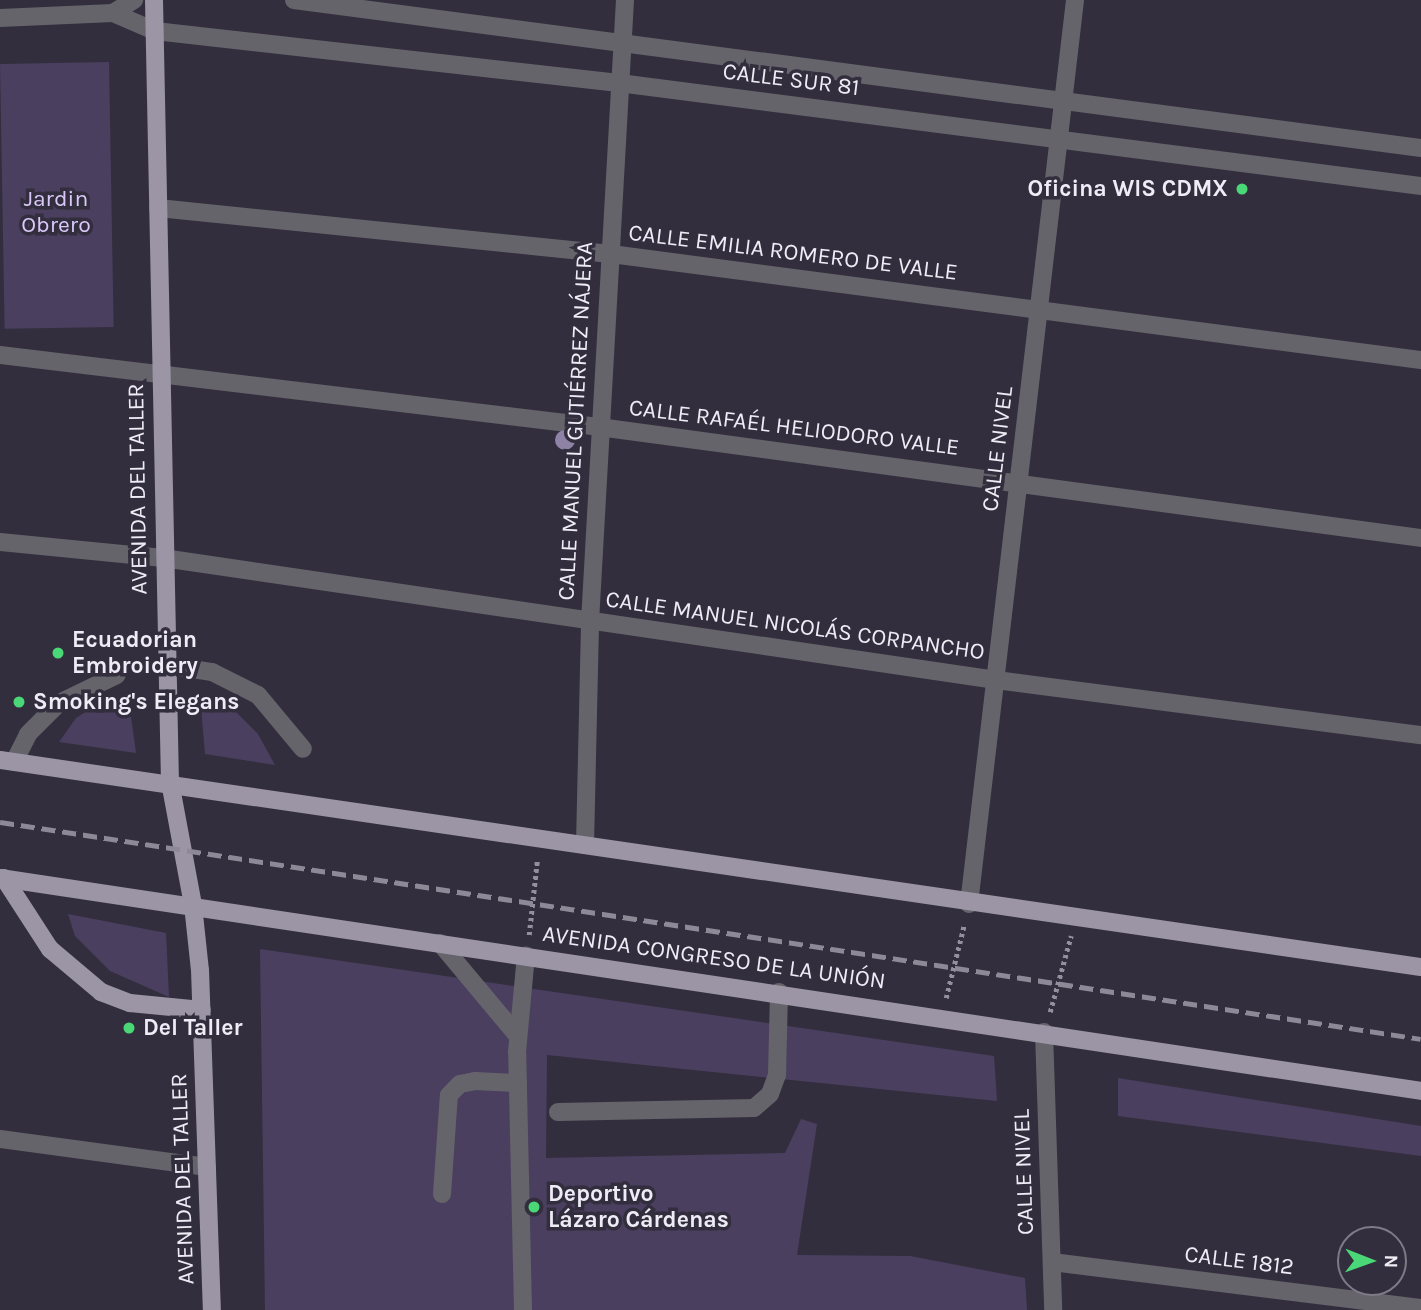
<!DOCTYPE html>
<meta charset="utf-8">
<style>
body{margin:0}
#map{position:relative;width:1421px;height:1310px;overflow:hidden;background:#332e3d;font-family:Karla,sans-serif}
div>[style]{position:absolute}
.green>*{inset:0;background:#4b3f60;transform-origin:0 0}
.path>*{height:4.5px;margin-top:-2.25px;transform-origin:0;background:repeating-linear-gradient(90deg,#938f9c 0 3.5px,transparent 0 7px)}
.minor>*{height:18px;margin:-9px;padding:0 9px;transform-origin:9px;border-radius:9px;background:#66646b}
.major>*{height:18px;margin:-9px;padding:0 9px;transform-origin:9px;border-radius:9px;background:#9b95a5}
.rail>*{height:5px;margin-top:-2.5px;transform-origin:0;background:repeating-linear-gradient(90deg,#8d8996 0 14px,transparent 0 21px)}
.trees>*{width:20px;height:20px;margin:-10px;border-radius:50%;background:#8e83a4}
.dots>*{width:19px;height:19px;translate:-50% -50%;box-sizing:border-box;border:4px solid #332e3d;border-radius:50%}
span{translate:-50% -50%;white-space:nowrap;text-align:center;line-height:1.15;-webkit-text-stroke:7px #332e3d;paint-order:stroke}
.street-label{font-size:23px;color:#efecf6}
.poi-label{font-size:23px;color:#efecf6;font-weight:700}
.right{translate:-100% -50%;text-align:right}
.left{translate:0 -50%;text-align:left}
.park-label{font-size:23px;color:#d9c8f9}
.north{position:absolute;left:1337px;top:1226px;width:70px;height:70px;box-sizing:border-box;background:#332e3d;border:2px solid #7e7a87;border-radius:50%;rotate:91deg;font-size:19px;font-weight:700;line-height:28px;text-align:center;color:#efecf6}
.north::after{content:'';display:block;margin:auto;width:24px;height:32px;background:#49d778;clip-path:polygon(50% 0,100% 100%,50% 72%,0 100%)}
</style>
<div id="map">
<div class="green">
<i style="left:109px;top:62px;width:265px;height:109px;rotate:89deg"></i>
<i style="clip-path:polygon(128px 695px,136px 753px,59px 742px,76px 718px,103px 701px)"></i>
<i style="clip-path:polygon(200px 695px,236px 712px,258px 734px,275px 765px,205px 754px)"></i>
<i style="clip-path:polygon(68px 914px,166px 933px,169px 997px,110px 971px,75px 936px)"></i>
<i style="clip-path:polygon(260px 949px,994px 1056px,997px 1101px,547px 1055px,546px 1158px,785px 1153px,801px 1119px,817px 1124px,797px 1255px,910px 1256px,1025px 1278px,1027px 1310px,265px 1310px)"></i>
<i style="clip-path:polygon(1118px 1078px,1421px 1126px,1421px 1156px,1118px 1116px)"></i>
</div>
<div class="path">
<i style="left:529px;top:935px;width:74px;rotate:-83.8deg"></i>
<i style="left:946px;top:998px;width:75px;rotate:-76.1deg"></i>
<i style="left:1050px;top:1012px;width:79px;rotate:-74.6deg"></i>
</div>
<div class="minor">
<i style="left:294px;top:0;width:1137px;rotate:7.48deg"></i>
<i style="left:113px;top:13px;width:25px;rotate:-32deg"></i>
<i style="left:0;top:18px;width:113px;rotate:-2.5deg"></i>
<i style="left:113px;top:13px;width:46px;rotate:23.2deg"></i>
<i style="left:155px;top:31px;width:467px;rotate:6.4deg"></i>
<i style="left:619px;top:83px;width:809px;rotate:7.32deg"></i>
<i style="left:158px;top:208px;width:455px;rotate:5.8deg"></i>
<i style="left:611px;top:254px;width:817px;rotate:7.46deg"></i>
<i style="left:0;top:355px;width:603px;rotate:6.85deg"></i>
<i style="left:599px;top:427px;width:829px;rotate:7.69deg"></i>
<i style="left:0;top:542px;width:164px;rotate:5.6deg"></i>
<i style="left:163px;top:558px;width:842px;rotate:8.33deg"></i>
<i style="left:996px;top:680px;width:429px;rotate:7.4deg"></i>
<i style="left:166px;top:665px;width:47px;rotate:8.7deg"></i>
<i style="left:212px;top:672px;width:51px;rotate:26.6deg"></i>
<i style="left:258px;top:695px;width:70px;rotate:50.2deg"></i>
<i style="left:14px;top:762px;width:31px;rotate:-63deg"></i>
<i style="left:28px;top:734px;width:44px;rotate:-45deg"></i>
<i style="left:59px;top:703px;width:64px;rotate:-25.8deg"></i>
<i style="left:585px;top:845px;width:223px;rotate:-88.7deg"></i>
<i style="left:590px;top:622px;width:623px;rotate:-86.78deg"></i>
<i style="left:969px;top:904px;width:910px;rotate:-83.31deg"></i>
<i style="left:440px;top:943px;width:120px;rotate:50.1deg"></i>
<i style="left:1044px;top:1032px;width:278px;rotate:88.1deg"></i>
<i style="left:558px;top:1112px;width:196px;rotate:-1.2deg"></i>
<i style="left:754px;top:1108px;width:21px;rotate:-41deg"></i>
<i style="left:770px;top:1094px;width:20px;rotate:-70deg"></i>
<i style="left:777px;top:1075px;width:83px;rotate:-88.6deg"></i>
<i style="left:0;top:1139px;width:209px;rotate:7.7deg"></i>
<i style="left:442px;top:1194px;width:99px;rotate:-86deg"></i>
<i style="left:449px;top:1095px;width:16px;rotate:-45deg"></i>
<i style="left:460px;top:1084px;width:15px;rotate:-11deg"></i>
<i style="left:475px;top:1081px;width:43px;rotate:2.7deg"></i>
<i style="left:1052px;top:1262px;width:372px;rotate:7.1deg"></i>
<i style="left:523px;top:1310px;width:258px;rotate:-91.3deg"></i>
<i style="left:517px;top:1052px;width:97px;rotate:-84.7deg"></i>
</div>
<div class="major">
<i style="left:154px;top:0;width:782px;rotate:88.83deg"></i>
<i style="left:170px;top:782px;width:125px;rotate:79.4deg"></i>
<i style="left:193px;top:905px;width:65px;rotate:83.9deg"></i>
<i style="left:200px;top:970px;width:340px;rotate:88deg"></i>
<i style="left:0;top:760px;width:1436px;rotate:8.29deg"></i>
<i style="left:0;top:878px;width:1437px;rotate:8.52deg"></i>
<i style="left:4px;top:878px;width:85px;rotate:57.1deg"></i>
<i style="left:50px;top:949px;width:67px;rotate:40.1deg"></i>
<i style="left:101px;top:992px;width:31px;rotate:21deg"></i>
<i style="left:130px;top:1003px;width:72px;rotate:5.6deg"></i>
</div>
<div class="rail">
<i style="left:0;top:822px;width:1437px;rotate:8.68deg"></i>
</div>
<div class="trees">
<i style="left:565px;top:440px"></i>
</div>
<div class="dots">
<i style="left:1242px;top:189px;background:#49d778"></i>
<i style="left:58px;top:653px;background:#49d778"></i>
<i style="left:19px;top:702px;background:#49d778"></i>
<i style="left:129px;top:1028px;background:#49d778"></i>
<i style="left:534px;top:1207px;background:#49d778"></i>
</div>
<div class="street-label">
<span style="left:791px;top:80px;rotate:7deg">CALLE SUR 81</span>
<span style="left:793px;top:253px;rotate:7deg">CALLE EMILIA ROMERO DE VALLE</span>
<span style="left:576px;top:421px;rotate:-87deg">CALLE MANUEL GUTIÉRREZ NÁJERA</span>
<span style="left:794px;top:428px;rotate:7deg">CALLE RAFAÉL HELIODORO VALLE</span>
<span style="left:998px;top:449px;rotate:-83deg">CALLE NIVEL</span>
<span style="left:138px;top:489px;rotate:-91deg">AVENIDA DEL TALLER</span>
<span style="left:795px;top:626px;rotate:8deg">CALLE MANUEL NICOLÁS CORPANCHO</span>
<span style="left:714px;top:958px;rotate:8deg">AVENIDA CONGRESO DE LA UNIÓN</span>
<span style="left:1024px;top:1172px;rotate:-92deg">CALLE NIVEL</span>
<span style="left:183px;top:1179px;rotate:-92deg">AVENIDA DEL TALLER</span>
<span style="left:1239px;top:1261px;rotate:7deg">CALLE 1812</span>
</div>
<div class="poi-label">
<span class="right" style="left:1228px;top:189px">Oficina WIS CDMX</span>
<span class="left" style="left:72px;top:653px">Ecuadorian<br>Embroidery</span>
<span class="left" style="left:33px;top:702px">Smoking's Elegans</span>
<span class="left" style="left:143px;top:1028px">Del Taller</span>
<span class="left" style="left:548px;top:1207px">Deportivo<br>Lázaro Cárdenas</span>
</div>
<div class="park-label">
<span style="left:56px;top:212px">Jardin<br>Obrero</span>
</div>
<div class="north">N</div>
</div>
